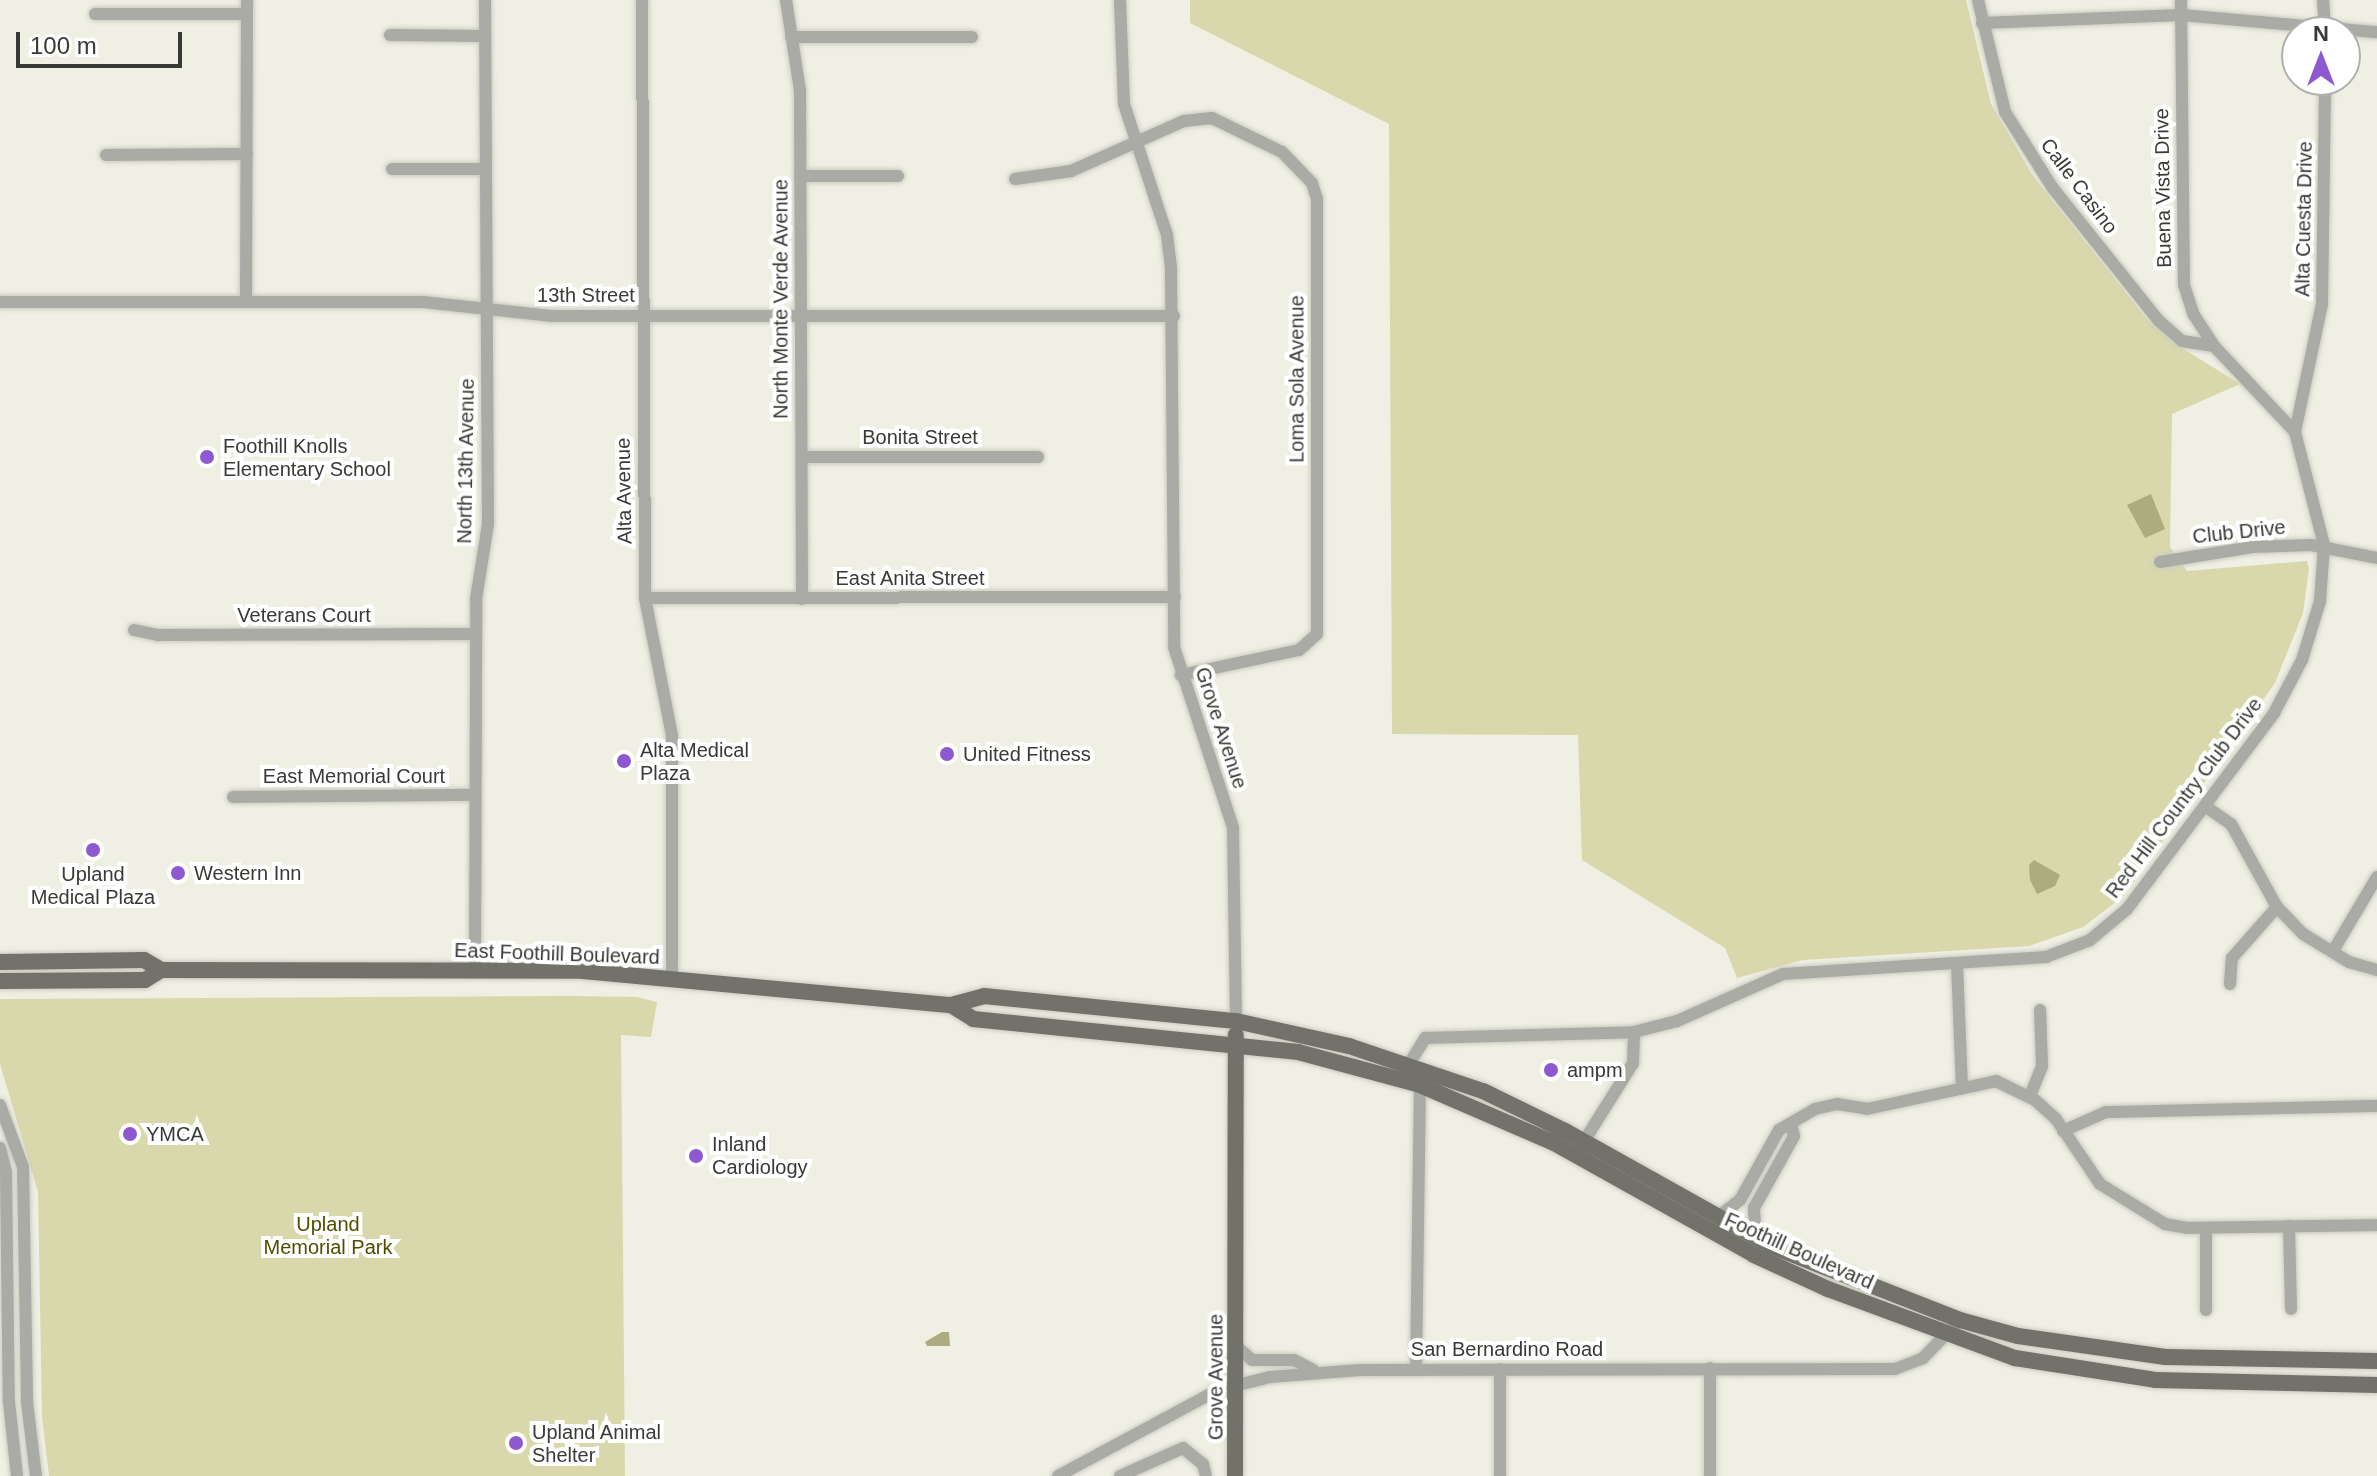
<!DOCTYPE html>
<style>
body{margin:0}
#map{position:relative;width:2377px;height:1476px;overflow:hidden;background:#efefe4;font-family:Arial,sans-serif}
div>[style]{position:absolute}
.green>*{inset:0;background:#d9d8ac}
.water>*{inset:0;background:#adac81}
.roads{filter:drop-shadow(0 0 2px #cbcbc1) drop-shadow(0 0 2px #cbcbc1)}
.minor>*{height:12px;margin:-6px;padding:0 6px;transform-origin:6px;border-radius:6px;background:#ababa6}
.major>*{height:16px;margin:-8px;padding:0 8px;transform-origin:8px;border-radius:8px;background:#72726a}
.dots>*{width:22px;height:22px;translate:-50% -50%;box-sizing:border-box;border:4px solid #fff;border-radius:50%}
span{translate:-50% -50%;white-space:nowrap;text-align:center;line-height:1.15;-webkit-text-stroke:8px #fff;paint-order:stroke}
.street-label{font-size:20px;color:#393935}
.poi-label{font-size:20px;color:#393935}
.left{translate:0 -50%;text-align:left}
.park-label{font-size:20px;color:#514e00}
.north{position:absolute;left:2281px;top:16px;width:80px;height:80px;box-sizing:border-box;background:#fff;border:2px solid #b0b0ae;border-radius:50%;rotate:0deg;font-size:22px;font-weight:700;line-height:32px;text-align:center;color:#393935}
.north::after{content:'';display:block;margin:auto;width:28px;height:36px;background:#8e58d0;clip-path:polygon(50% 0,100% 100%,50% 72%,0 100%)}
.scale{position:absolute;left:16px;top:32px;width:166px;height:36px;box-sizing:border-box;border:4px solid #393935;border-top:0;padding-left:10px;font-size:24px;line-height:28px;white-space:nowrap;color:#393935;-webkit-text-stroke:6px #fff;paint-order:stroke}
</style>
<div id="map">
<div class="green">
<i style="clip-path:polygon(1190px 0,1966px 0,1991px 104px,2033px 176px,2145px 317px,2174px 343px,2240px 384px,2172px 414px,2170px 547px,2187px 571px,2307px 561px,2309px 569px,2303px 613px,2275px 683px,2124px 896px,2083px 927px,2029px 946px,1803px 960px,1737px 978px,1725px 948px,1582px 860px,1578px 735px,1392px 734px,1389px 124px,1190px 23px)"></i>
<i style="clip-path:polygon(570px 996px,637px 997px,657px 1002px,651px 1037px,621px 1035px,625px 1476px,49px 1476px,42px 1417px,38px 1192px,0 1064px,0 999px)"></i>
</div>
<div class="water">
<i style="clip-path:polygon(2151px 494px,2165px 529px,2145px 538px,2127px 505px)"></i>
<i style="clip-path:polygon(2034px 860px,2060px 875px,2055px 886px,2037px 894px,2030px 880px,2029px 865px)"></i>
<i style="clip-path:polygon(942px 1332px,949px 1332px,950px 1346px,927px 1346px,925px 1342px)"></i>
</div>
<div class="roads">
<div class="minor">
<i style="left:642px;top:0;width:598px;rotate:89.71deg"></i>
<i style="left:645px;top:598px;width:140px;rotate:78.9deg"></i>
<i style="left:672px;top:735px;width:244px;rotate:90deg"></i>
<i style="left:786px;top:0;width:91px;rotate:81.2deg"></i>
<i style="left:800px;top:90px;width:509px;rotate:89.77deg"></i>
<i style="left:1120px;top:0;width:104px;rotate:87.8deg"></i>
<i style="left:1124px;top:104px;width:138px;rotate:71.8deg"></i>
<i style="left:1167px;top:235px;width:34px;rotate:83deg"></i>
<i style="left:1171px;top:269px;width:378px;rotate:89.5deg"></i>
<i style="left:1174px;top:647px;width:190px;rotate:71.9deg"></i>
<i style="left:1233px;top:828px;width:193px;rotate:89.1deg"></i>
<i style="left:1978px;top:0;width:115px;rotate:76.4deg"></i>
<i style="left:2005px;top:112px;width:89px;rotate:57.9deg"></i>
<i style="left:2052px;top:187px;width:171px;rotate:51.4deg"></i>
<i style="left:2159px;top:321px;width:30px;rotate:41deg"></i>
<i style="left:2182px;top:341px;width:32px;rotate:9deg"></i>
<i style="left:2181px;top:0;width:285px;rotate:89.4deg"></i>
<i style="left:2184px;top:285px;width:32px;rotate:72deg"></i>
<i style="left:2194px;top:315px;width:37px;rotate:57deg"></i>
<i style="left:2214px;top:346px;width:118px;rotate:46.7deg"></i>
<i style="left:2323px;top:0;width:32px;rotate:86deg"></i>
<i style="left:95px;top:14px;width:152px"></i>
<i style="left:1982px;top:23px;width:199px;rotate:-2.3deg"></i>
<i style="left:2181px;top:15px;width:197px;rotate:5deg"></i>
<i style="left:390px;top:35px;width:95px;rotate:0.6deg"></i>
<i style="left:791px;top:37px;width:181px"></i>
<i style="left:106px;top:155px;width:141px;rotate:-0.4deg"></i>
<i style="left:392px;top:169px;width:94px"></i>
<i style="left:800px;top:176px;width:98px"></i>
<i style="left:1015px;top:179px;width:57px;rotate:-8.1deg"></i>
<i style="left:1071px;top:171px;width:124px;rotate:-23.9deg"></i>
<i style="left:1184px;top:121px;width:28px;rotate:-6deg"></i>
<i style="left:1212px;top:118px;width:78px;rotate:25.9deg"></i>
<i style="left:1282px;top:152px;width:43px;rotate:45.9deg"></i>
<i style="left:1312px;top:183px;width:17px;rotate:73deg"></i>
<i style="left:1317px;top:199px;width:435px;rotate:90deg"></i>
<i style="left:1317px;top:634px;width:24px;rotate:138deg"></i>
<i style="left:1299px;top:650px;width:121px;rotate:168deg"></i>
<i style="left:246px;top:301px;width:301px;rotate:-89.8deg"></i>
<i style="left:0;top:302px;width:423px"></i>
<i style="left:423px;top:302px;width:129px;rotate:6.2deg"></i>
<i style="left:551px;top:316px;width:623px"></i>
<i style="left:802px;top:457px;width:236px"></i>
<i style="left:2160px;top:562px;width:94px;rotate:-9.2deg"></i>
<i style="left:2253px;top:547px;width:58px;rotate:-2deg"></i>
<i style="left:2311px;top:545px;width:67px;rotate:11.1deg"></i>
<i style="left:645px;top:598px;width:530px;rotate:-0.11deg"></i>
<i style="left:134px;top:630px;width:25px;rotate:12deg"></i>
<i style="left:158px;top:635px;width:317px;rotate:-0.2deg"></i>
<i style="left:233px;top:797px;width:241px;rotate:-0.5deg"></i>
<i style="left:2205px;top:806px;width:32px;rotate:35deg"></i>
<i style="left:2231px;top:824px;width:95px;rotate:61deg"></i>
<i style="left:2277px;top:907px;width:37px;rotate:46deg"></i>
<i style="left:2303px;top:934px;width:54px;rotate:31.3deg"></i>
<i style="left:2349px;top:962px;width:29px;rotate:16deg"></i>
<i style="left:2333px;top:951px;width:86px;rotate:-59.3deg"></i>
<i style="left:1957px;top:964px;width:122px;rotate:87.7deg"></i>
<i style="left:475px;top:969px;width:370px;rotate:-89.8deg"></i>
<i style="left:476px;top:599px;width:76px;rotate:-80.9deg"></i>
<i style="left:488px;top:524px;width:524px;rotate:-90.33deg"></i>
<i style="left:2230px;top:984px;width:26px;rotate:-86deg"></i>
<i style="left:2232px;top:958px;width:68px;rotate:-48.6deg"></i>
<i style="left:1409px;top:1064px;width:31px;rotate:-58deg"></i>
<i style="left:1425px;top:1038px;width:209px;rotate:-1.6deg"></i>
<i style="left:1634px;top:1032px;width:44px;rotate:-14.3deg"></i>
<i style="left:1677px;top:1021px;width:116px;rotate:-23.9deg"></i>
<i style="left:1783px;top:974px;width:264px;rotate:-3.7deg"></i>
<i style="left:2046px;top:957px;width:47px;rotate:-21.1deg"></i>
<i style="left:2090px;top:940px;width:48px;rotate:-40deg"></i>
<i style="left:2127px;top:909px;width:245px;rotate:-53.1deg"></i>
<i style="left:2274px;top:713px;width:60px;rotate:-62.2deg"></i>
<i style="left:2302px;top:660px;width:62px;rotate:-73deg"></i>
<i style="left:2320px;top:601px;width:56px;rotate:-85.9deg"></i>
<i style="left:2324px;top:545px;width:117px;rotate:-104.4deg"></i>
<i style="left:2295px;top:432px;width:131px;rotate:-78.1deg"></i>
<i style="left:2322px;top:304px;width:224px;rotate:-89.2deg"></i>
<i style="left:2030px;top:1096px;width:32px;rotate:-68deg"></i>
<i style="left:2042px;top:1066px;width:56px;rotate:-92deg"></i>
<i style="left:0;top:1105px;width:66px;rotate:69.6deg"></i>
<i style="left:23px;top:1167px;width:235px;rotate:89deg"></i>
<i style="left:27px;top:1402px;width:75px;rotate:83.1deg"></i>
<i style="left:2063px;top:1131px;width:47px;rotate:-23.8deg"></i>
<i style="left:2106px;top:1112px;width:271px;rotate:-1.3deg"></i>
<i style="left:1581px;top:1146px;width:98px;rotate:-57.9deg"></i>
<i style="left:1633px;top:1063px;width:31px;rotate:-88deg"></i>
<i style="left:0;top:1148px;width:25px;rotate:76deg"></i>
<i style="left:6px;top:1172px;width:230px;rotate:89.3deg"></i>
<i style="left:9px;top:1402px;width:74px;rotate:83.8deg"></i>
<i style="left:1718px;top:1217px;width:28px;rotate:-38deg"></i>
<i style="left:1740px;top:1200px;width:80px;rotate:-60.9deg"></i>
<i style="left:1779px;top:1130px;width:42px;rotate:-30.3deg"></i>
<i style="left:1815px;top:1109px;width:23px;rotate:-13deg"></i>
<i style="left:1837px;top:1104px;width:30px;rotate:9deg"></i>
<i style="left:1867px;top:1109px;width:132px;rotate:-12.2deg"></i>
<i style="left:1996px;top:1081px;width:43px;rotate:26deg"></i>
<i style="left:2035px;top:1100px;width:28px;rotate:42deg"></i>
<i style="left:2056px;top:1119px;width:78px;rotate:55.9deg"></i>
<i style="left:2100px;top:1184px;width:76px;rotate:31.6deg"></i>
<i style="left:2165px;top:1224px;width:22px;rotate:10deg"></i>
<i style="left:2187px;top:1228px;width:190px;rotate:-0.9deg"></i>
<i style="left:2289px;top:1226px;width:83px;rotate:88.6deg"></i>
<i style="left:2206px;top:1228px;width:82px;rotate:90deg"></i>
<i style="left:1756px;top:1238px;width:30px;rotate:-94deg"></i>
<i style="left:1754px;top:1208px;width:82px;rotate:-60.9deg"></i>
<i style="left:1794px;top:1136px;width:13px;rotate:-103deg"></i>
<i style="left:1236px;top:1346px;width:21px;rotate:41deg"></i>
<i style="left:1252px;top:1360px;width:42px"></i>
<i style="left:1294px;top:1360px;width:22px;rotate:27deg"></i>
<i style="left:1500px;top:1369px;width:107px;rotate:90deg"></i>
<i style="left:1416px;top:1370px;width:285px;rotate:-89.2deg"></i>
<i style="left:1058px;top:1476px;width:182px;rotate:-28.3deg"></i>
<i style="left:1218px;top:1390px;width:54px;rotate:-14deg"></i>
<i style="left:1270px;top:1377px;width:90px;rotate:-4.4deg"></i>
<i style="left:1360px;top:1370px;width:535px;rotate:-0.11deg"></i>
<i style="left:1895px;top:1369px;width:30px;rotate:-21deg"></i>
<i style="left:1923px;top:1358px;width:53px;rotate:-45.8deg"></i>
<i style="left:1120px;top:1476px;width:69px;rotate:-24deg"></i>
<i style="left:1183px;top:1448px;width:26px;rotate:39deg"></i>
<i style="left:1203px;top:1464px;width:12px;rotate:76deg"></i>
<i style="left:1710px;top:1476px;width:108px;rotate:-90deg"></i>
</div>
<div class="major">
<i style="left:0;top:962px;width:144px;rotate:-0.8deg"></i>
<i style="left:144px;top:960px;width:20px;rotate:30deg"></i>
<i style="left:0;top:981px;width:145px;rotate:-0.4deg"></i>
<i style="left:145px;top:980px;width:19px;rotate:-32deg"></i>
<i style="left:161px;top:970px;width:422px;rotate:0.1deg"></i>
<i style="left:583px;top:971px;width:370px;rotate:5.3deg"></i>
<i style="left:951px;top:1005px;width:34px;rotate:-15deg"></i>
<i style="left:984px;top:996px;width:253px;rotate:5.7deg"></i>
<i style="left:1236px;top:1021px;width:116px;rotate:12.5deg"></i>
<i style="left:1349px;top:1046px;width:141px;rotate:18.6deg"></i>
<i style="left:1483px;top:1091px;width:91px;rotate:26deg"></i>
<i style="left:1565px;top:1131px;width:236px;rotate:29.2deg"></i>
<i style="left:1771px;top:1246px;width:203px;rotate:21.4deg"></i>
<i style="left:1960px;top:1320px;width:60px;rotate:15.4deg"></i>
<i style="left:2018px;top:1336px;width:149px;rotate:8.1deg"></i>
<i style="left:2166px;top:1357px;width:211px;rotate:1.1deg"></i>
<i style="left:951px;top:1005px;width:26px;rotate:32deg"></i>
<i style="left:973px;top:1019px;width:327px;rotate:5.8deg"></i>
<i style="left:1298px;top:1052px;width:126px;rotate:15.1deg"></i>
<i style="left:1420px;top:1085px;width:146px;rotate:23.4deg"></i>
<i style="left:1554px;top:1143px;width:229px;rotate:29.2deg"></i>
<i style="left:1754px;top:1255px;width:81px;rotate:24.7deg"></i>
<i style="left:1828px;top:1289px;width:199px;rotate:20.3deg"></i>
<i style="left:2015px;top:1358px;width:142px;rotate:8.9deg"></i>
<i style="left:2155px;top:1380px;width:222px;rotate:1.3deg"></i>
<i style="left:1235px;top:1476px;width:441px;rotate:-89.9deg"></i>
</div>
</div>
<div class="dots">
<i style="left:207px;top:457px;background:#8e58d0"></i>
<i style="left:947px;top:754px;background:#8e58d0"></i>
<i style="left:624px;top:761px;background:#8e58d0"></i>
<i style="left:93px;top:850px;background:#8e58d0"></i>
<i style="left:178px;top:873px;background:#8e58d0"></i>
<i style="left:1551px;top:1070px;background:#8e58d0"></i>
<i style="left:130px;top:1134px;background:#8e58d0"></i>
<i style="left:696px;top:1156px;background:#8e58d0"></i>
<i style="left:516px;top:1443px;background:#8e58d0"></i>
</div>
<div class="street-label">
<span style="left:2079px;top:186px;rotate:53deg">Calle Casino</span>
<span style="left:2163px;top:188px;rotate:-91deg">Buena Vista Drive</span>
<span style="left:2304px;top:219px;rotate:-89deg">Alta Cuesta Drive</span>
<span style="left:586px;top:295px">13th Street</span>
<span style="left:781px;top:299px;rotate:-90deg">North Monte Verde Avenue</span>
<span style="left:1297px;top:379px;rotate:-90deg">Loma Sola Avenue</span>
<span style="left:920px;top:437px">Bonita Street</span>
<span style="left:466px;top:461px;rotate:-89deg">North 13th Avenue</span>
<span style="left:624px;top:491px;rotate:-91deg">Alta Avenue</span>
<span style="left:2239px;top:532px;rotate:-6deg">Club Drive</span>
<span style="left:910px;top:578px">East Anita Street</span>
<span style="left:304px;top:615px">Veterans Court</span>
<span style="left:1221px;top:728px;rotate:72deg">Grove Avenue</span>
<span style="left:354px;top:776px">East Memorial Court</span>
<span style="left:2184px;top:798px;rotate:-53deg">Red Hill Country Club Drive</span>
<span style="left:557px;top:954px;rotate:2deg">East Foothill Boulevard</span>
<span style="left:1799px;top:1251px;rotate:24deg">Foothill Boulevard</span>
<span style="left:1507px;top:1349px">San Bernardino Road</span>
<span style="left:1216px;top:1377px;rotate:-90deg">Grove Avenue</span>
</div>
<div class="poi-label">
<span class="left" style="left:223px;top:458px">Foothill Knolls<br>Elementary School</span>
<span class="left" style="left:640px;top:762px">Alta Medical<br>Plaza</span>
<span class="left" style="left:963px;top:754px">United Fitness</span>
<span class="left" style="left:194px;top:873px">Western Inn</span>
<span style="left:93px;top:886px">Upland<br>Medical Plaza</span>
<span class="left" style="left:1567px;top:1070px">ampm</span>
<span class="left" style="left:146px;top:1134px">YMCA</span>
<span class="left" style="left:712px;top:1156px">Inland<br>Cardiology</span>
<span class="left" style="left:532px;top:1444px">Upland Animal<br>Shelter</span>
</div>
<div class="park-label">
<span style="left:328px;top:1236px">Upland<br>Memorial Park</span>
</div>
<div class="north">N</div>
<div class="scale">100 m</div>
</div>
